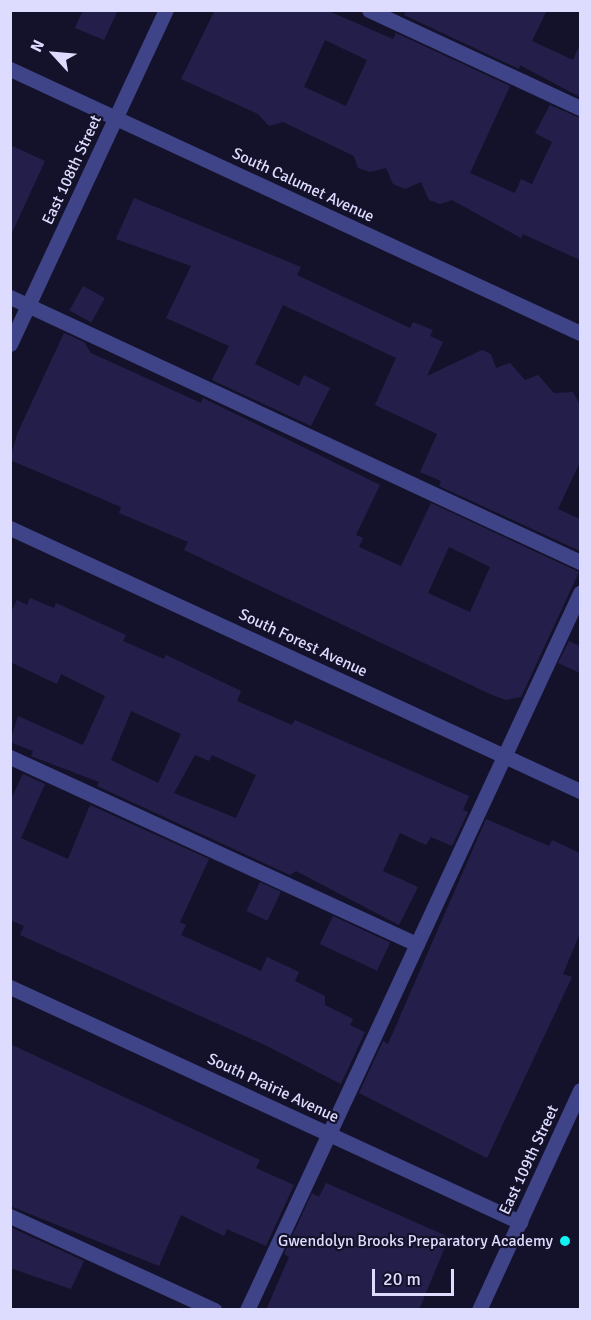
<!DOCTYPE html>
<style>
body{margin:0}
#map{position:relative;width:591px;height:1320px;overflow:hidden;background:#14122a;font-family:Signika,sans-serif}
div>[style]{position:absolute}
.building>*{inset:0;background:#241f4a;transform-origin:0 0}
.service>*{height:15px;margin:-7.5px;padding:0 7.5px;transform-origin:7.5px;border-radius:7.5px;background:#3f4387}
.minor>*{height:15px;margin:-7.5px;padding:0 7.5px;transform-origin:7.5px;border-radius:7.5px;background:#3f4387}
.dots>*{width:16px;height:16px;translate:-50% -50%;box-sizing:border-box;border:3px solid #14122a;border-radius:50%}
span{translate:-50% -50%;white-space:nowrap;text-align:center;line-height:1.15;-webkit-text-stroke:4.5px #14122a;paint-order:stroke}
.street-label{font-size:16px;color:#dddcfe}
.poi-label{font-size:16px;color:#dddcfe}
.right{translate:-100% -50%;text-align:right}
.frame{position:absolute;inset:0;border:12px solid #dddcfe;pointer-events:none}
.north{position:absolute;left:24px;top:24px;width:60px;height:60px;-webkit-text-stroke:4px #14122a;paint-order:stroke;rotate:296deg;font-size:16px;font-weight:700;line-height:24px;text-align:center;color:#dddcfe}
.north::after{content:'';display:block;margin:auto;width:21px;height:27px;background:#dddcfe;clip-path:polygon(50% 0,100% 100%,50% 72%,0 100%)}
.scale{position:absolute;left:372px;top:1269px;width:82px;height:27px;box-sizing:border-box;border:3px solid #dddcfe;border-top:0;padding-left:8px;font-size:18px;line-height:21px;white-space:nowrap;color:#dddcfe;-webkit-text-stroke:4px #14122a;paint-order:stroke}
</style>
<div id="map">
<div class="building">
<i style="clip-path:polygon(83px 10px,118px 10px,104px 40px,75px 28px)"></i>
<i style="clip-path:polygon(evenodd,215px 10px,326px 10px,393px 39px,396px 33px,510px 86px,470px 173px,515px 193px,521px 179px,532px 184px,552px 142px,535px 133px,550px 105px,580px 118px,580px 260px,523px 234px,521px 238px,452px 200px,440px 204px,429px 200px,421px 182px,405px 189px,393px 184px,386px 168px,370px 172px,358px 168px,354px 156px,283px 122px,269px 126px,258px 114px,181px 79px,215px 10px,325px 40px,367px 60px,346px 106px,304px 87px,325px 40px)"></i>
<i style="clip-path:polygon(406px 10px,547px 10px,532px 41px,573px 60px,580px 44px,580px 97px,520px 65px,519px 69px,404px 15px)"></i>
<i style="clip-path:polygon(10px 145px,45px 161px,10px 237px)"></i>
<i style="clip-path:polygon(134px 198px,301px 267px,297px 275px,410px 328px,413px 322px,433px 330px,430px 336px,443px 342px,427px 376px,482px 350px,491px 354px,496px 368px,510px 363px,525px 380px,538px 375px,554px 393px,573px 392px,580px 405px,580px 462px,558px 509px,580px 519px,580px 551px,439px 486px,441px 481px,420px 472px,437px 434px,375px 405px,396px 358px,326px 325px,283px 305px,255px 364px,299px 386px,304px 375px,330px 388px,311px 426px,212px 380px,229px 346px,166px 318px,191px 266px,116px 239px)"></i>
<i style="left:83px;top:286px;width:25px;height:28px;rotate:29deg"></i>
<i style="clip-path:polygon(evenodd,64px 333px,84px 342px,91px 353px,201px 403px,203px 398px,380px 485px,356px 535px,363px 538px,359px 547px,401px 566px,431px 503px,579px 572px,521px 697px,506px 700px,490px 694px,184px 550px,188px 542px,119px 513px,121px 507px,10px 460px,17px 434px,64px 333px,449px 547px,490px 567px,470px 612px,428px 593px,449px 547px)"></i>
<i style="clip-path:polygon(evenodd,30px 598px,54px 608px,56px 603px,126px 635px,123px 641px,164px 659px,166px 655px,241px 691px,237px 701px,292px 725px,295px 720px,469px 796px,463px 810px,468px 812px,452px 846px,431px 837px,426px 845px,400px 833px,383px 871px,418px 887px,399px 925px,296px 871px,290px 875px,97px 786px,99px 782px,31px 756px,33px 751px,10px 742px,18px 716px,83px 745px,105px 696px,61px 674px,57px 684px,10px 662px,10px 614px,17px 600px,27px 605px,30px 598px,131px 711px,181px 734px,158px 783px,111px 760px,131px 711px,30px 598px,195px 755px,209px 761px,212px 755px,256px 775px,236px 818px,174px 793px,195px 755px)"></i>
<i style="clip-path:polygon(569px 641px,580px 646px,580px 673px,558px 663px)"></i>
<i style="clip-path:polygon(23px 774px,45px 784px,21px 838px,68px 859px,90px 805px,209px 859px,180px 922px,186px 925px,181px 935px,261px 971px,267px 957px,299px 972px,295px 981px,325px 996px,325px 1005px,353px 1019px,350px 1025px,365px 1032px,341px 1084px,265px 1045px,20px 935px,24px 926px,10px 920px,10px 801px)"></i>
<i style="clip-path:polygon(486px 819px,549px 846px,552px 840px,580px 853px,580px 933px,563px 974px,572px 977px,487px 1158px,359px 1093px,383px 1041px,388px 1044px)"></i>
<i style="left:260px;top:882px;width:23px;height:32px;rotate:25deg"></i>
<i style="left:333px;top:916px;width:63px;height:31px;rotate:25deg"></i>
<i style="clip-path:polygon(10px 1044px,260px 1160px,256px 1168px,294px 1185px,266px 1246px,227px 1229px,224px 1236px,181px 1215px,159px 1266px,10px 1206px)"></i>
<i style="clip-path:polygon(326px 1183px,449px 1237px,419px 1310px,266px 1310px,289px 1257px,284px 1254px,312px 1193px,319px 1197px)"></i>
<i style="clip-path:polygon(10px 1227px,84px 1261px,71px 1289px,10px 1268px)"></i>
</div>
<div class="service">
<i style="left:369px;top:10px;width:233px;rotate:24.9deg"></i>
<i style="left:10px;top:297px;width:629px;rotate:24.93deg"></i>
<i style="left:10px;top:757px;width:448px;rotate:24.7deg"></i>
<i style="left:10px;top:1216px;width:225px;rotate:24.7deg"></i>
<i style="left:247px;top:1310px;width:791px;rotate:-65.09deg"></i>
</div>
<div class="minor">
<i style="left:10px;top:69px;width:628px;rotate:24.85deg"></i>
<i style="left:10px;top:344px;width:369px;rotate:-65deg"></i>
<i style="left:10px;top:528px;width:628px;rotate:24.77deg"></i>
<i style="left:10px;top:987px;width:562px;rotate:24.74deg"></i>
<i style="left:479px;top:1310px;width:242px;rotate:-65.3deg"></i>
</div>
<div class="dots">
<i style="left:565px;top:1241px;background:#11f2f5"></i>
</div>
<div class="street-label">
<span style="left:72px;top:170px;rotate:-65deg">East 108th Street</span>
<span style="left:303px;top:185px;rotate:25deg">South Calumet Avenue</span>
<span style="left:303px;top:643px;rotate:25deg">South Forest Avenue</span>
<span style="left:273px;top:1088px;rotate:25deg">South Prairie Avenue</span>
<span style="left:529px;top:1160px;rotate:-65deg">East 109th Street</span>
</div>
<div class="poi-label">
<span class="right" style="left:553px;top:1241px">Gwendolyn Brooks Preparatory Academy</span>
</div>
<div class="frame"></div>
<div class="north">N</div>
<div class="scale">20 m</div>
</div>
